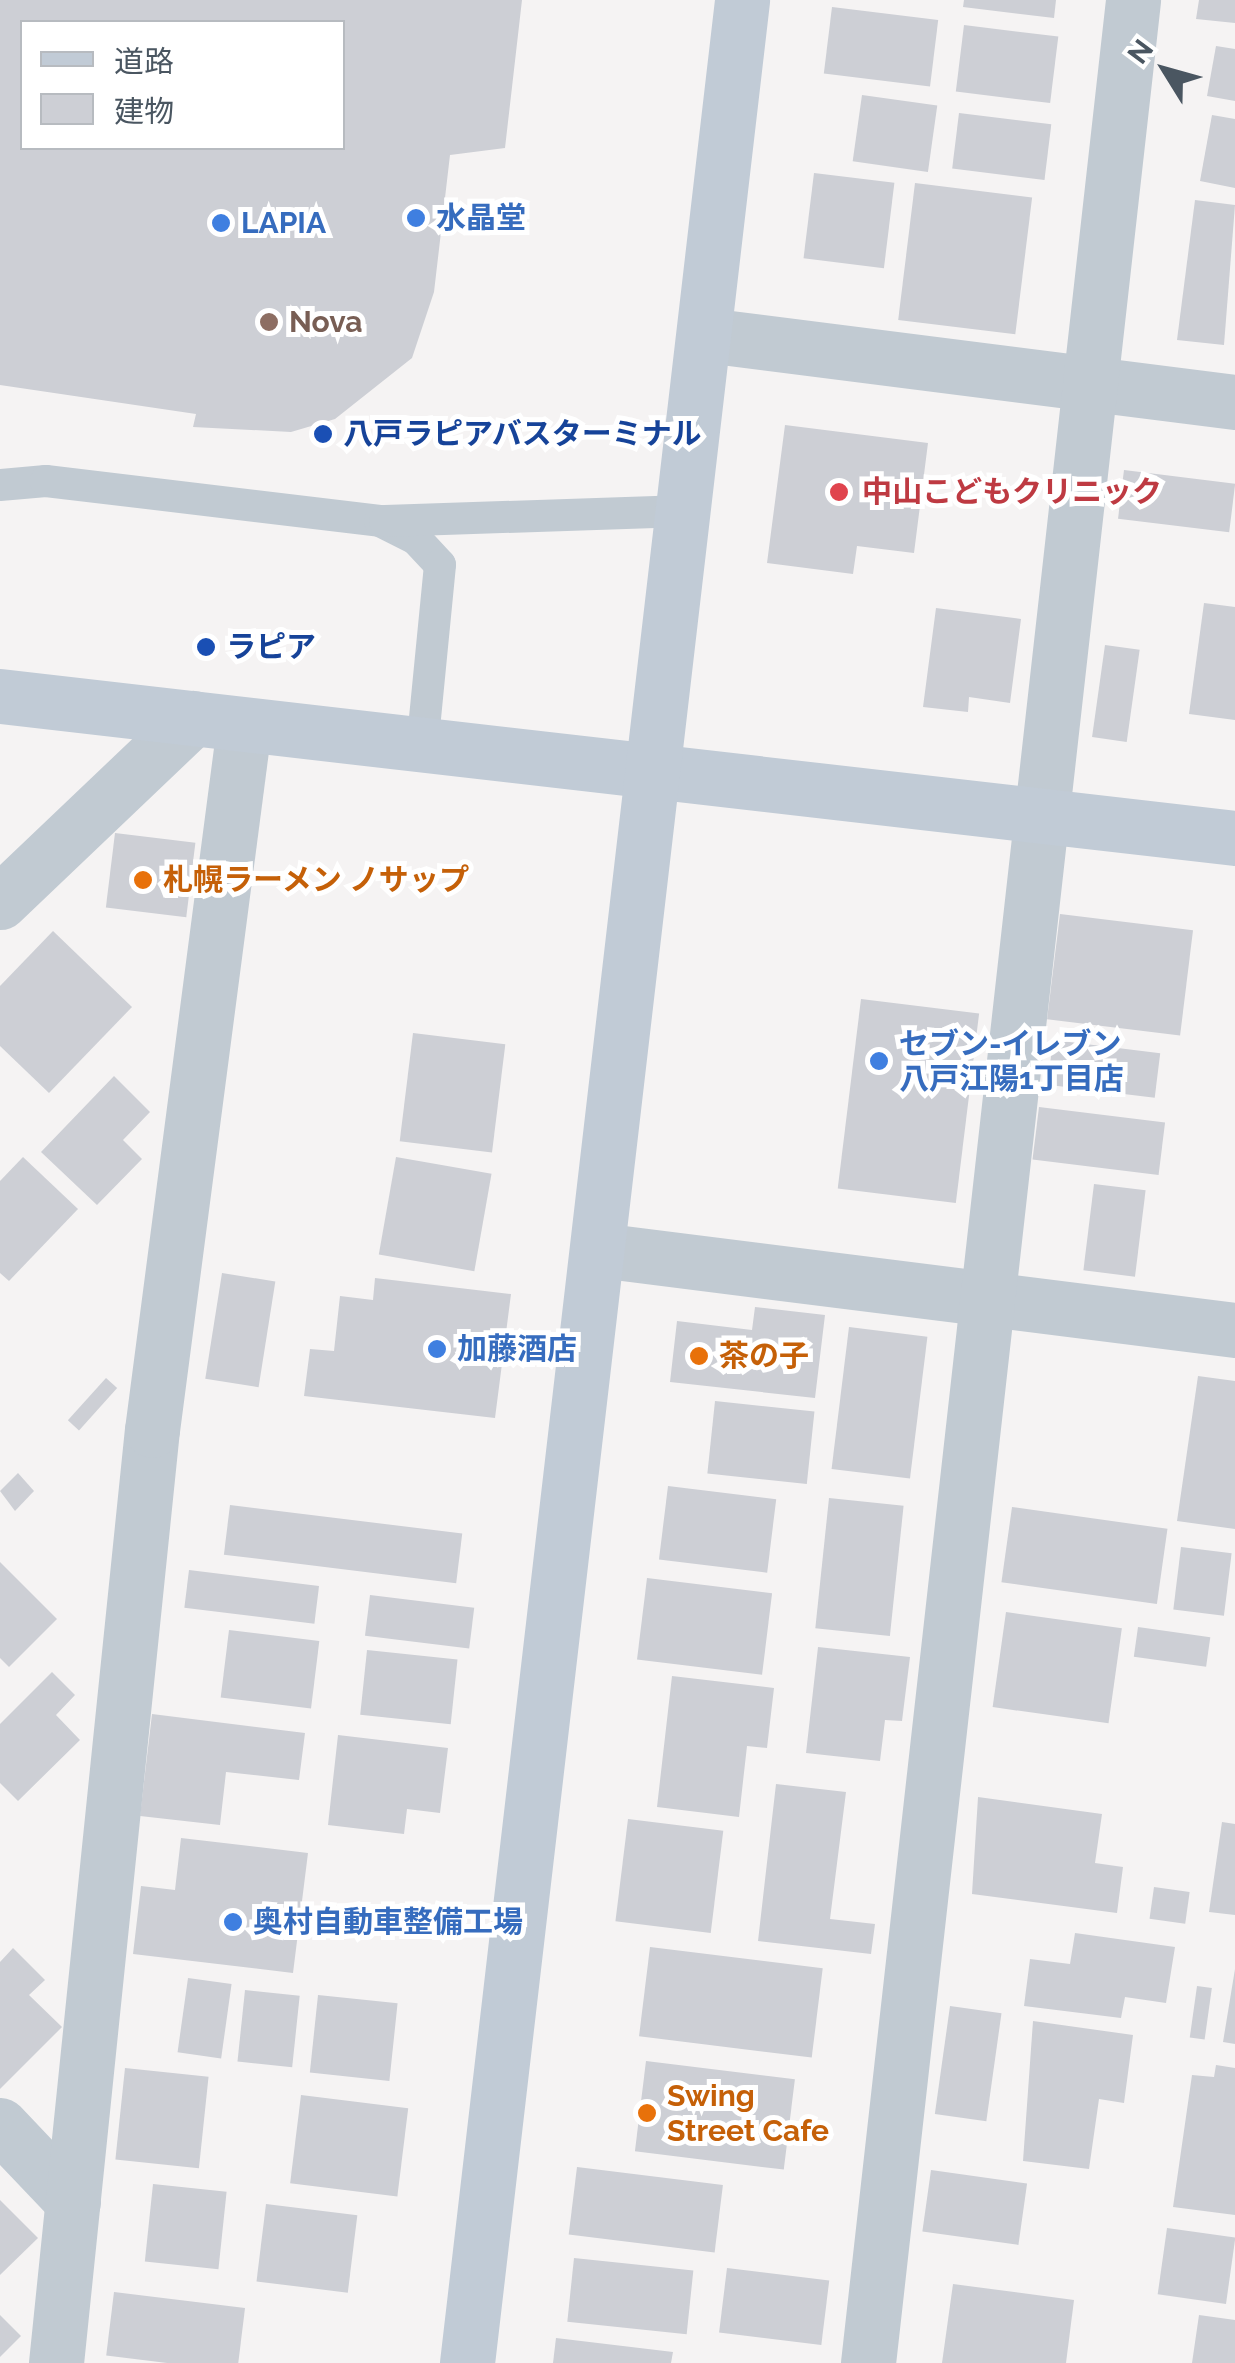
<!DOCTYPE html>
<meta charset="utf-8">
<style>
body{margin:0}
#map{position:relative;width:1235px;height:2363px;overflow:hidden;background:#f5f3f3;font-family:Raleway,"Noto Sans JP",sans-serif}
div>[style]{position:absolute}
.building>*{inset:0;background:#cdcfd5;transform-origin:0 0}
.lane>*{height:32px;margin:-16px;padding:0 16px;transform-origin:16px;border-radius:16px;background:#c1cad2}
.street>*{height:55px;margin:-27.5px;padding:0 27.5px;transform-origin:27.5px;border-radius:27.5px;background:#c1cad2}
.secondary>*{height:55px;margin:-27.5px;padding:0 27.5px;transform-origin:27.5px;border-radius:27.5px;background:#c1cbd6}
.dots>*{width:28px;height:28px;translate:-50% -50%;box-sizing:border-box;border:5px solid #fff;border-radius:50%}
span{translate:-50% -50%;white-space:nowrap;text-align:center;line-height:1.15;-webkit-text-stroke:10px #fff;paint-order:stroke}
.shop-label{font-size:30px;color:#366cbe;font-weight:700}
.left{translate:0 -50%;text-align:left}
.education-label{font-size:30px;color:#785e54;font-weight:700}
.transit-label{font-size:30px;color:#164399;font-weight:700}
.health-label{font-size:30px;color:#be3a42;font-weight:700}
.food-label{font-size:30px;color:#c56008;font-weight:700}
.legend{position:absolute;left:20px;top:20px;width:325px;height:130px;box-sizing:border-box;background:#fff;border:2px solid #b7bbc0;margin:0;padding:12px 18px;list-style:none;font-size:30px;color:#4a5661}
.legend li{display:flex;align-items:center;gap:20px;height:50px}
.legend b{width:50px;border:2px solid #b7bbc0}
.north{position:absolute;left:1115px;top:20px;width:100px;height:100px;-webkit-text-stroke:8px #fff;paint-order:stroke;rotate:307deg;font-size:28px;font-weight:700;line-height:40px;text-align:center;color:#4a5661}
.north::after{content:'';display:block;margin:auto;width:35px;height:45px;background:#4a5661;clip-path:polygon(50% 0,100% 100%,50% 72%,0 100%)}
</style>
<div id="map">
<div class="building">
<i style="clip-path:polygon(evenodd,0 0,522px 0,505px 148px,450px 155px,434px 292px,412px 358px,335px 419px,291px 432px,193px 427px,196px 414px,0 385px,0 0,22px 22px,342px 22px,342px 148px,22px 148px,22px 22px)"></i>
<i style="clip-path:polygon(964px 0,1056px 0,1054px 18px,963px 7px)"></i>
<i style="clip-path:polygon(1199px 0,1235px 0,1235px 23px,1196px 19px)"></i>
<i style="left:832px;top:7px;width:107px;height:67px;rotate:7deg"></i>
<i style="left:964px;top:25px;width:95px;height:67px;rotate:7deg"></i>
<i style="clip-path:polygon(1216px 46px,1235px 49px,1235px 101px,1207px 96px)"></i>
<i style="left:862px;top:95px;width:76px;height:67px;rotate:8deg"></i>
<i style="left:959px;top:113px;width:93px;height:56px;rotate:7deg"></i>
<i style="clip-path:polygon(1212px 115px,1235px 119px,1235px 188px,1200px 181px)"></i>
<i style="left:814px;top:173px;width:81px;height:86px;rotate:7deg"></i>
<i style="left:915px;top:183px;width:118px;height:138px;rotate:7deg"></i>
<i style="clip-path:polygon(1195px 200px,1235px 205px,1224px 345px,1177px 340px)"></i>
<i style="clip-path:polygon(785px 425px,928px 443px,914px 553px,857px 546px,853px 574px,767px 563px)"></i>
<i style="left:1124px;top:470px;width:112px;height:49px;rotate:7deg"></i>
<i style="clip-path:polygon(1204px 603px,1235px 607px,1235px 720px,1189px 714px)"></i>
<i style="clip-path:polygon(936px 608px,1021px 619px,1010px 703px,969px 697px,968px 712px,923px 707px)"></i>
<i style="left:1105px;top:645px;width:35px;height:93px;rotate:8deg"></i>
<i style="left:115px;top:833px;width:81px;height:75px;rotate:7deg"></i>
<i style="left:1060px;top:914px;width:134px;height:106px;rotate:7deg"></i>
<i style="clip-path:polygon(53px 931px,132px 1007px,49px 1093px,0 1046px,0 986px)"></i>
<i style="left:861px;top:999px;width:119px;height:191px;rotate:7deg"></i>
<i style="left:413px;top:1033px;width:93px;height:109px;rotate:7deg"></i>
<i style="left:1053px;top:1040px;width:108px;height:45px;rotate:7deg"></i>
<i style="clip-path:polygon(114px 1076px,150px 1112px,123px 1140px,142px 1159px,97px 1205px,41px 1152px)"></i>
<i style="left:1039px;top:1107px;width:127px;height:53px;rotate:7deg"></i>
<i style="clip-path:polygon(23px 1157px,78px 1209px,9px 1281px,0 1273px,0 1181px)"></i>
<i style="left:396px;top:1157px;width:97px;height:99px;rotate:10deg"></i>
<i style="left:1094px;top:1184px;width:52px;height:87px;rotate:7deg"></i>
<i style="left:222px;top:1273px;width:54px;height:107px;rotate:9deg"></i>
<i style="clip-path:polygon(375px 1278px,511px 1294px,495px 1418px,304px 1396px,310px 1349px,334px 1351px,340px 1296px,373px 1300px)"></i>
<i style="clip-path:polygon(755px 1307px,825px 1315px,815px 1398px,670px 1382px,677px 1321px,752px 1330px)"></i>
<i style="left:849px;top:1327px;width:79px;height:143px;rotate:7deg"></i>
<i style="clip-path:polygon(1198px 1376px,1235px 1381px,1235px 1529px,1177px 1521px)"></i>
<i style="left:106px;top:1378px;width:15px;height:57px;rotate:42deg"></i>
<i style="left:715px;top:1401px;width:100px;height:73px;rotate:6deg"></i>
<i style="clip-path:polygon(18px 1473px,34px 1491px,15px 1511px,0 1491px)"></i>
<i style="left:668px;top:1486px;width:109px;height:74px;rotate:7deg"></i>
<i style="left:829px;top:1498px;width:75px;height:131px;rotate:6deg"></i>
<i style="left:230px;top:1505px;width:234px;height:50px;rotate:7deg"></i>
<i style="left:1012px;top:1507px;width:157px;height:76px;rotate:8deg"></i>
<i style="left:1181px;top:1547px;width:51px;height:63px;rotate:7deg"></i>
<i style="clip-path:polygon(0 1562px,57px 1619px,9px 1667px,0 1658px)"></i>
<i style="left:189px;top:1570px;width:131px;height:38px;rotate:7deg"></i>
<i style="left:647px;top:1578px;width:126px;height:82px;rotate:7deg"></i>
<i style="left:370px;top:1595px;width:105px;height:41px;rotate:7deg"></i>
<i style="left:1006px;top:1612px;width:117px;height:96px;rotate:8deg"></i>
<i style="left:1138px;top:1627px;width:73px;height:30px;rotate:8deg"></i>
<i style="left:229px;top:1630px;width:91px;height:68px;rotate:7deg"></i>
<i style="clip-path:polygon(818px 1647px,910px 1657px,902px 1721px,885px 1720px,880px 1761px,806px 1753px)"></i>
<i style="left:367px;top:1650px;width:91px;height:65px;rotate:6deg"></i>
<i style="clip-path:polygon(52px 1672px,75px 1695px,56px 1715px,80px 1740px,18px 1801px,0 1783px,0 1724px)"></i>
<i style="clip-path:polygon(672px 1676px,774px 1688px,767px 1748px,747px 1746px,739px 1817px,657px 1807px)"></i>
<i style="clip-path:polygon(152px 1714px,305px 1733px,299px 1780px,226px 1772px,220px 1825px,140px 1816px)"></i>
<i style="clip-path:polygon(338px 1735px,448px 1748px,440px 1813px,407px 1809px,404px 1834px,328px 1825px)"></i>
<i style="clip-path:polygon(776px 1784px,846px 1792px,830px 1919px,875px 1924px,871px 1954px,758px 1941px)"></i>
<i style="clip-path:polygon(978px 1797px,1102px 1814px,1095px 1863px,1123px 1867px,1117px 1913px,972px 1894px)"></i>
<i style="left:628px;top:1819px;width:96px;height:103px;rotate:7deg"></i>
<i style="clip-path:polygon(1222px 1822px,1235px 1824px,1235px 1915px,1209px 1912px)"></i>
<i style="clip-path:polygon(181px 1838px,308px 1853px,293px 1973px,133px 1954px,141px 1886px,175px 1890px)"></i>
<i style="left:1154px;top:1887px;width:36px;height:32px;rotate:8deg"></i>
<i style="clip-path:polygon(1075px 1933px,1175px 1947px,1166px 2003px,1125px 1997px,1121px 2018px,1024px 2006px,1030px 1959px,1070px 1964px)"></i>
<i style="left:650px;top:1947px;width:174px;height:90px;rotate:7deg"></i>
<i style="clip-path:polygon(13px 1948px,45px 1980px,29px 1995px,62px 2027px,0 2089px,0 1962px)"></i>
<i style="clip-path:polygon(1235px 1969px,1235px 2044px,1223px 2042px)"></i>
<i style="left:188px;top:1978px;width:44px;height:75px;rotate:8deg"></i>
<i style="left:1197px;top:1986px;width:15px;height:52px;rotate:8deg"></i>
<i style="left:245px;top:1990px;width:55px;height:72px;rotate:6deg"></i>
<i style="left:318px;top:1995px;width:80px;height:78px;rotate:6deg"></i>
<i style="left:950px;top:2006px;width:52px;height:109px;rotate:8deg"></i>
<i style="clip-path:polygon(1033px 2021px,1133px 2035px,1124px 2103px,1099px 2099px,1089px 2169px,1023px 2161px)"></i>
<i style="left:646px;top:2061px;width:150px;height:91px;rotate:7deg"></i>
<i style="clip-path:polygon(1216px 2065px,1235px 2068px,1235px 2215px,1173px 2207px,1192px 2075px,1214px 2077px)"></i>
<i style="left:125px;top:2068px;width:84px;height:92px;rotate:6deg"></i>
<i style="left:301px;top:2095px;width:108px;height:89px;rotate:7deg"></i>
<i style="left:577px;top:2167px;width:147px;height:68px;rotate:7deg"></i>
<i style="left:931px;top:2170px;width:97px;height:62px;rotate:8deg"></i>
<i style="left:153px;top:2184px;width:74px;height:78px;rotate:6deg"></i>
<i style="clip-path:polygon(0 2200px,38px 2238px,0 2275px)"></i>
<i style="left:266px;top:2204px;width:92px;height:78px;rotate:7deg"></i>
<i style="left:1167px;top:2228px;width:69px;height:67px;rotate:8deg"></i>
<i style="left:574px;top:2258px;width:120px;height:64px;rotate:6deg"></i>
<i style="left:727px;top:2268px;width:103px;height:65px;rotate:7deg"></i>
<i style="clip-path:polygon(953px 2284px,1074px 2300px,1066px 2363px,942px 2363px)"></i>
<i style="left:114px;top:2292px;width:132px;height:64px;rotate:7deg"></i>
<i style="clip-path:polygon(0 2315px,21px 2336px,0 2357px)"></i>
<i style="clip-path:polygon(1199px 2315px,1235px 2320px,1235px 2363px,1192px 2363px)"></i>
<i style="clip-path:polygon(556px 2338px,673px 2352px,671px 2363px,553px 2363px)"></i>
</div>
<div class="lane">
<i style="left:0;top:485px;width:46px;rotate:-5deg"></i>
<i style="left:46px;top:481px;width:336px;rotate:6.8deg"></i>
<i style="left:380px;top:521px;width:40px;rotate:26.6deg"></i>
<i style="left:416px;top:539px;width:35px;rotate:47deg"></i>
<i style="left:440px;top:565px;width:183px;rotate:95.6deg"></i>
<i style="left:385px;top:521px;width:300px;rotate:-1.9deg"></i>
</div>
<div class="street">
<i style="left:706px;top:335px;width:533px;rotate:7.22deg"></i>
<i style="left:0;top:902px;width:267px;rotate:-43.6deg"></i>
<i style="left:599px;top:1250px;width:641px;rotate:7.17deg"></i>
<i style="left:0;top:2125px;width:106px;rotate:46.5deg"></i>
<i style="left:56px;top:2363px;width:938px;rotate:-84.13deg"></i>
<i style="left:152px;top:1430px;width:710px;rotate:-82.55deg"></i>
<i style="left:868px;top:2363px;width:2378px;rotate:-83.6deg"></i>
</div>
<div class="secondary">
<i style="left:0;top:696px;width:1243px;rotate:6.56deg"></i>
<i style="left:467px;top:2363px;width:2379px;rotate:-83.36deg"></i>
</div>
<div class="dots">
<i style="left:416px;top:218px;background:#3f7fe0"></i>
<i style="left:221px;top:223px;background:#3f7fe0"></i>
<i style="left:269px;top:322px;background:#8d6e63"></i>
<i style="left:323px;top:434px;background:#1a4fb4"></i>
<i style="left:839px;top:492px;background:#e0444e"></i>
<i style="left:206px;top:647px;background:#1a4fb4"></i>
<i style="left:143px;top:880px;background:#e8710a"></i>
<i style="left:879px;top:1061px;background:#3f7fe0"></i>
<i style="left:437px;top:1349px;background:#3f7fe0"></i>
<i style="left:699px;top:1356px;background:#e8710a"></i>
<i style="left:233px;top:1922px;background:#3f7fe0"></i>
<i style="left:647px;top:2113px;background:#e8710a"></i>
</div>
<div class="shop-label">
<span class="left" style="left:436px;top:218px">水晶堂</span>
<span class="left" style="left:241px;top:223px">LAPIA</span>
<span class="left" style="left:899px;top:1061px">セブン-イレブン<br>八戸江陽1丁目店</span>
<span class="left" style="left:457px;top:1349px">加藤酒店</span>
<span class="left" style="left:253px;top:1922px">奥村自動車整備工場</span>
</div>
<div class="education-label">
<span class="left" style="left:289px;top:322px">Nova</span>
</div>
<div class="transit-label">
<span class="left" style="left:343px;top:434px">八戸ラピアバスターミナル</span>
<span class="left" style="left:226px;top:647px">ラピア</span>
</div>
<div class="health-label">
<span class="left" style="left:862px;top:492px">中山こどもクリニック</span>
</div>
<div class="food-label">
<span class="left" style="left:163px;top:880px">札幌ラーメン ノサップ</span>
<span class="left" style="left:719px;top:1356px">茶の子</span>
<span class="left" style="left:667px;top:2113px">Swing<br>Street Cafe</span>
</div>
<ul class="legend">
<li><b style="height:12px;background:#c1cbd6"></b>道路</li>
<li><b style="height:28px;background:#cdcfd5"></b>建物</li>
</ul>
<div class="north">N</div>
</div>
